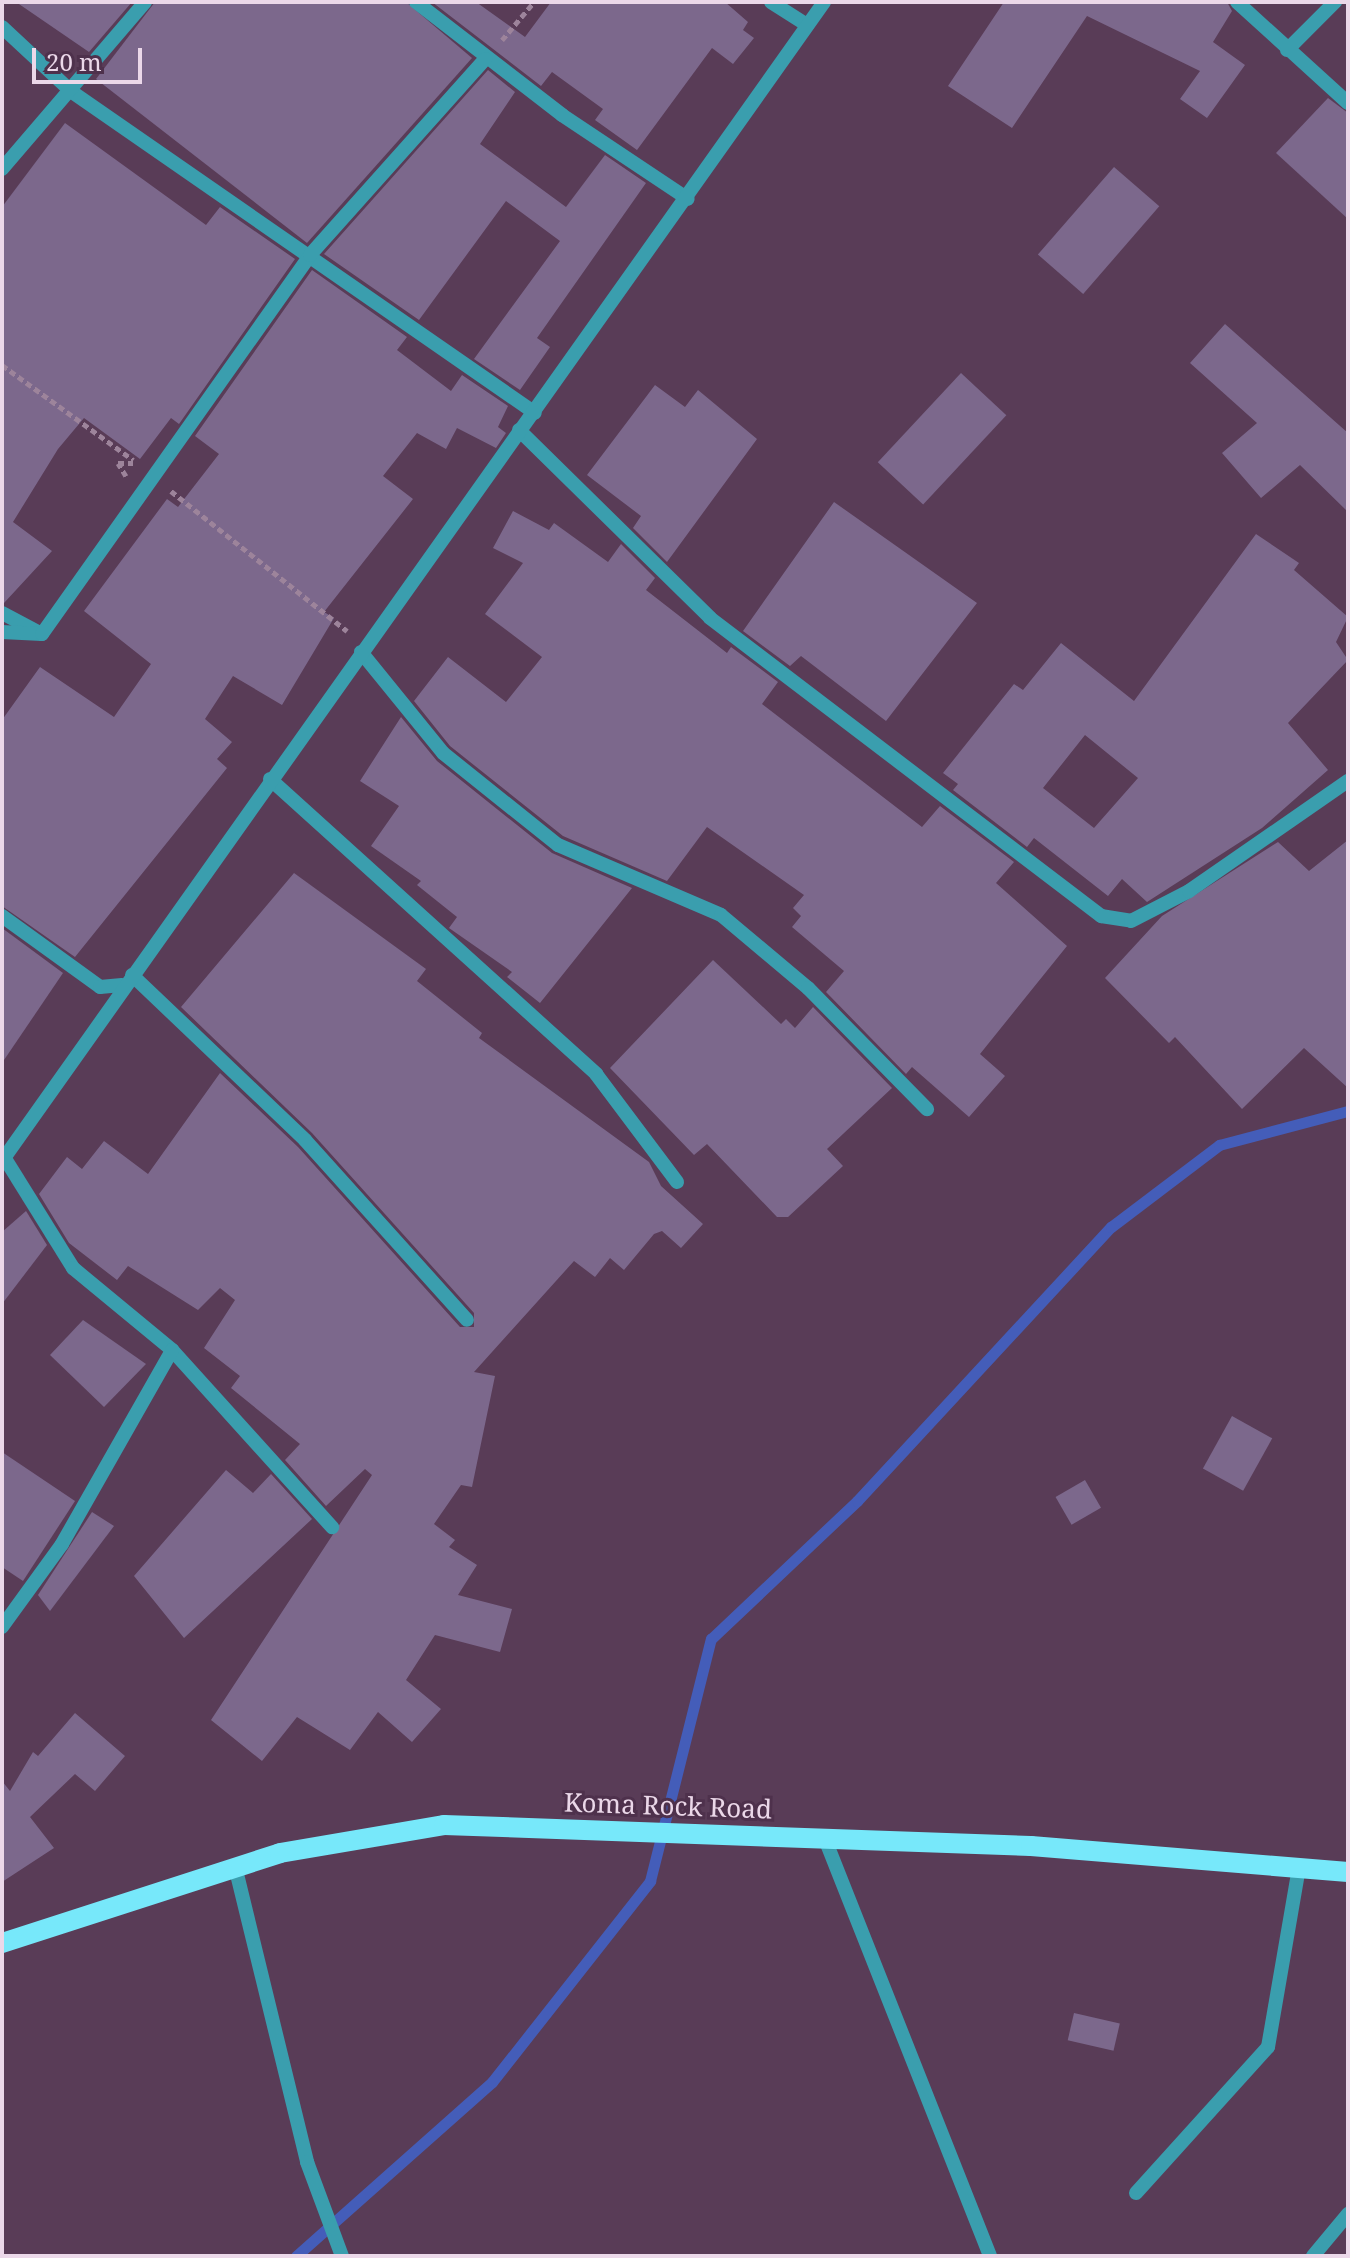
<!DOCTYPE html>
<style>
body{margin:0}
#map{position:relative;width:1350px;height:2258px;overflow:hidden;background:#593c57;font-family:"Noto Serif",serif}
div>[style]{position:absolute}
.stream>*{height:11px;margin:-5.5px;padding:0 5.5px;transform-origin:5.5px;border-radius:5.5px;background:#445db9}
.building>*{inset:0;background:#7c688c;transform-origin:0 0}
.path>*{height:5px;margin-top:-2.5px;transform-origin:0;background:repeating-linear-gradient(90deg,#9d849b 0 6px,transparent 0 10px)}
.minor>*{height:14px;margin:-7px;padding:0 7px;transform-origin:7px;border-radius:7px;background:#3a9eae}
.major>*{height:20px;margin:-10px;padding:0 10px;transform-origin:10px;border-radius:10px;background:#77e8fa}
span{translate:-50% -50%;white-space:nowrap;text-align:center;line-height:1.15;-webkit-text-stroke:6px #4e314c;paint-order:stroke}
.street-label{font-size:26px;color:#ebd8e9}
.frame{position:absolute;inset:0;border:4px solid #ebd8e9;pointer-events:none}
.scale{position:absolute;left:32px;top:48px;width:110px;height:36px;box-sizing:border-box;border:4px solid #ebd8e9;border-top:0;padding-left:10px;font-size:24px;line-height:28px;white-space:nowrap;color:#ebd8e9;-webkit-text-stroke:6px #4e314c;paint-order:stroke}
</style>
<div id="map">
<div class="stream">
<i style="left:296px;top:2256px;width:262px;rotate:-41.6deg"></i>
<i style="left:492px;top:2082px;width:256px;rotate:-51.8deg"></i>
<i style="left:650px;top:1881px;width:250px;rotate:-75.9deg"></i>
<i style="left:711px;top:1639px;width:201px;rotate:-43.4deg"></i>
<i style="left:857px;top:1501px;width:374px;rotate:-47.2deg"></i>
<i style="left:1111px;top:1227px;width:136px;rotate:-37.2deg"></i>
<i style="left:1219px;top:1145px;width:133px;rotate:-14.8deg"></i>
</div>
<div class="building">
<i style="clip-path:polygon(16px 2px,132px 2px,89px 52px)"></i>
<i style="clip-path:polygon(155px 2px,406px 2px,472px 58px,307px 243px,96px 79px)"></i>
<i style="clip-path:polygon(432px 2px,476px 2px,525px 37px,551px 2px,725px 2px,748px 22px,743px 30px,754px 38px,733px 64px,712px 48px,637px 150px,595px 120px,603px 109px,552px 72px,541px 86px)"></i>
<i style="clip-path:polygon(1004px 2px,1227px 2px,1232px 11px,1213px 42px,1245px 65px,1207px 118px,1180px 99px,1200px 71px,1087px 16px,1012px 128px,948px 86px)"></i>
<i style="clip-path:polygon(488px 70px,515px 92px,480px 144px,566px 207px,605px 155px,646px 183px,537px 338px,550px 347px,520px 390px,474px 359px,560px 241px,506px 201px,419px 320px,324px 254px)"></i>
<i style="clip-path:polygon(1328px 98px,1348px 113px,1348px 219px,1276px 153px)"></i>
<i style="clip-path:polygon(65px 123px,206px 225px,220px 207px,295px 259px,179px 424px,171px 418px,140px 459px,84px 418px,58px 449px,13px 522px,52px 551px,4px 603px,2px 207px)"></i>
<i style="left:1114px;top:167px;width:60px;height:116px;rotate:41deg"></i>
<i style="clip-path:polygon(312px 270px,407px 337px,397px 350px,451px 391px,462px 375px,508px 406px,498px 427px,506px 433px,496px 448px,457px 428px,446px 449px,417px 433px,383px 476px,413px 499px,324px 612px,334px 618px,282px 705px,233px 676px,205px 719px,232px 742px,217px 759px,227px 768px,75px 957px,2px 906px,2px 720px,40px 667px,114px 717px,151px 664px,84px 611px,167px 499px,178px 507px,219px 454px,195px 436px)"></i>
<i style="clip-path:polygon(1225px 324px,1348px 433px,1348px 512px,1300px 465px,1261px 498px,1222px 453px,1257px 423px,1190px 363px)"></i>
<i style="left:961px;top:373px;width:62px;height:122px;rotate:43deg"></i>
<i style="clip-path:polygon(655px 385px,685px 407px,698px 390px,757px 439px,667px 562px,633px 528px,641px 516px,587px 475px)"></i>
<i style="clip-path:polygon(834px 502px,977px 603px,886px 721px,801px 656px,790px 666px,743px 631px)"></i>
<i style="clip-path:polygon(513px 511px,549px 530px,554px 523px,608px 562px,621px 544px,655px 578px,646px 590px,727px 653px,731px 647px,778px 682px,762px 704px,922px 827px,940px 806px,1014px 862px,996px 883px,1067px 946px,980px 1054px,1005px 1076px,969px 1117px,912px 1067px,906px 1074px,826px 992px,844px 971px,792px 927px,801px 916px,793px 908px,804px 895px,707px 827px,667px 881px,563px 836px,450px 746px,414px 701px,448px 657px,506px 702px,542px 657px,485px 614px,523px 563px,493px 548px)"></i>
<i style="clip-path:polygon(evenodd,1256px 534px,1299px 563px,1294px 570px,1348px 617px,1336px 642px,1348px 660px,1288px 723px,1328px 770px,1262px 828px,1147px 902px,1122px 879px,1108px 896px,1034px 838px,1027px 847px,953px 790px,958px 784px,943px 773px,1014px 684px,1023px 690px,1061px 643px,1134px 701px,1256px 534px,1085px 735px,1138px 778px,1094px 828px,1043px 788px,1085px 735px)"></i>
<i style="clip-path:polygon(401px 717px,437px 761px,552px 853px,632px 888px,540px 1003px,507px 977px,512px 972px,449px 928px,457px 917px,417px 885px,421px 881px,371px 846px,399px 806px,360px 781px)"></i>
<i style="clip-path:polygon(1348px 840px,1348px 1088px,1304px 1048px,1242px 1109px,1175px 1037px,1169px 1043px,1105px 978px,1162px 916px,1278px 842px,1309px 871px)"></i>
<i style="clip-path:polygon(294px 873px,426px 969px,417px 981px,482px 1033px,479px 1038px,649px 1162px,661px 1186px,703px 1224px,681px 1248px,662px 1231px,654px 1234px,624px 1270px,610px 1258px,595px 1277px,574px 1261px,474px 1372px,495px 1376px,472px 1487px,461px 1485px,434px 1524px,455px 1540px,449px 1547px,477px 1565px,458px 1595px,512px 1609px,500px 1652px,435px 1635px,406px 1680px,441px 1709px,412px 1742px,378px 1712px,350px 1750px,297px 1717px,262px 1761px,211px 1720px,372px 1475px,365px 1469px,326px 1506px,285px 1460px,300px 1444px,231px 1388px,240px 1376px,204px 1348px,235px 1300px,220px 1288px,198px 1310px,128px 1266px,117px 1280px,69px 1243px,39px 1194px,67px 1157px,82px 1169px,104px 1141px,148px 1174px,220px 1073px,298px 1147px,460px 1327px,474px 1327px,474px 1313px,312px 1133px,181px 1007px)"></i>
<i style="clip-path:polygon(2px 928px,63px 973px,2px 1063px)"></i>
<i style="clip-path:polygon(713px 960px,781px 1024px,786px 1019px,795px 1028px,813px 1007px,892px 1088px,827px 1149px,843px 1166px,788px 1217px,777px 1217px,707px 1144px,694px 1155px,610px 1068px)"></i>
<i style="clip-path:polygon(26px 1211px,47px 1245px,2px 1304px,2px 1232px)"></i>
<i style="clip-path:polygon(83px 1320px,146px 1364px,104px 1407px,50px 1355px)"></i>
<i style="left:1232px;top:1416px;width:46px;height:60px;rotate:29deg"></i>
<i style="clip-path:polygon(2px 1452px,75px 1501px,23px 1581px,2px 1567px)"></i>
<i style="clip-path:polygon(226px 1470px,253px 1493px,271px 1474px,312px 1519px,184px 1638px,134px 1576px)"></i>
<i style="left:1085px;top:1480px;width:32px;height:34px;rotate:60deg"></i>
<i style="clip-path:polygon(92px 1512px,114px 1526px,50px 1611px,38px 1595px)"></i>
<i style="clip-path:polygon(75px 1713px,125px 1756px,95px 1791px,75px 1774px,30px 1817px,54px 1848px,2px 1882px,2px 1781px,10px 1791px,33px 1752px,38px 1756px)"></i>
<i style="left:1074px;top:2013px;width:47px;height:28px;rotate:13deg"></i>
</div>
<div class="path">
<i style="left:502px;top:40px;width:50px;rotate:-49.9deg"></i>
<i style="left:2px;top:365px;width:162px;rotate:35.9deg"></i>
<i style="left:126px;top:476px;width:15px;rotate:-122deg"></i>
<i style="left:118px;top:463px;width:15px"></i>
<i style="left:171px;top:491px;width:225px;rotate:38.5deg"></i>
</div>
<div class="minor">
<i style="left:416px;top:2px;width:185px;rotate:37.7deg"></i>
<i style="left:562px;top:115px;width:151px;rotate:33.7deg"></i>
<i style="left:771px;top:2px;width:43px;rotate:32.6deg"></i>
<i style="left:1237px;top:2px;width:150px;rotate:42.3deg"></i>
<i style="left:2px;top:27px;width:96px;rotate:42.9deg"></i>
<i style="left:72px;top:92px;width:563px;rotate:34.73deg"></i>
<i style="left:1287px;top:50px;width:68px;rotate:-45deg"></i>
<i style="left:2px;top:169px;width:220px;rotate:-49.4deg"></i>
<i style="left:519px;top:430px;width:268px;rotate:44.5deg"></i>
<i style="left:710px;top:618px;width:492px;rotate:37.3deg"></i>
<i style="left:1101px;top:916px;width:30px;rotate:9deg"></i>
<i style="left:1131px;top:921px;width:65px;rotate:-27.3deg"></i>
<i style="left:1189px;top:891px;width:193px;rotate:-34.7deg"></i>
<i style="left:2px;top:613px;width:40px;rotate:28deg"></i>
<i style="left:2px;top:632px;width:40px;rotate:2.9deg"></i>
<i style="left:42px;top:634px;width:464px;rotate:-54.7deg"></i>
<i style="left:310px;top:255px;width:263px;rotate:-48.2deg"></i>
<i style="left:361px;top:652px;width:130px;rotate:50.9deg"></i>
<i style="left:443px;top:753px;width:147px;rotate:38.7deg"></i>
<i style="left:558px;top:845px;width:177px;rotate:23.2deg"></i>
<i style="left:721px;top:915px;width:114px;rotate:40deg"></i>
<i style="left:808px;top:988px;width:170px;rotate:45.5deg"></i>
<i style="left:270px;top:779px;width:440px;rotate:42.1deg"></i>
<i style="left:596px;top:1074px;width:135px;rotate:53.1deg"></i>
<i style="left:2px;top:916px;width:121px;rotate:35.9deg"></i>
<i style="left:100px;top:987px;width:22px;rotate:-5deg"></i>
<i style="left:132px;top:975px;width:239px;rotate:43.6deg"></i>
<i style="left:305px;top:1140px;width:242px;rotate:48deg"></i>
<i style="left:4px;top:1157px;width:131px;rotate:58.1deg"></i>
<i style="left:73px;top:1268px;width:129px;rotate:39.6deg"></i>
<i style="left:172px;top:1350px;width:239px;rotate:47.9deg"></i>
<i style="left:2px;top:1161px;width:1421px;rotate:-54.65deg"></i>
<i style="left:2px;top:1627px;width:102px;rotate:-54.1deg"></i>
<i style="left:62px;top:1544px;width:223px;rotate:-60.4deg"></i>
<i style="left:825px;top:1839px;width:448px;rotate:68.4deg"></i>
<i style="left:235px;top:1866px;width:305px;rotate:76.3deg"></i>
<i style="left:307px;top:2162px;width:100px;rotate:69.6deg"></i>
<i style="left:1136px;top:2193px;width:197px;rotate:-47.9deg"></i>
<i style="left:1268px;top:2047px;width:183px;rotate:-80.2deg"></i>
<i style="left:1313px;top:2256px;width:55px;rotate:-50.2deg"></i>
</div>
<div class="major">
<i style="left:2px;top:1943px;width:292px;rotate:-17.9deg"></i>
<i style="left:280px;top:1853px;width:166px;rotate:-9.7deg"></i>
<i style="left:444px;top:1825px;width:587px;rotate:2.05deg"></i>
<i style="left:1031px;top:1846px;width:318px;rotate:4.7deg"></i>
</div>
<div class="street-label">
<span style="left:668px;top:1806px;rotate:2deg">Koma Rock Road</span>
</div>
<div class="frame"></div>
<div class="scale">20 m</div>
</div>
